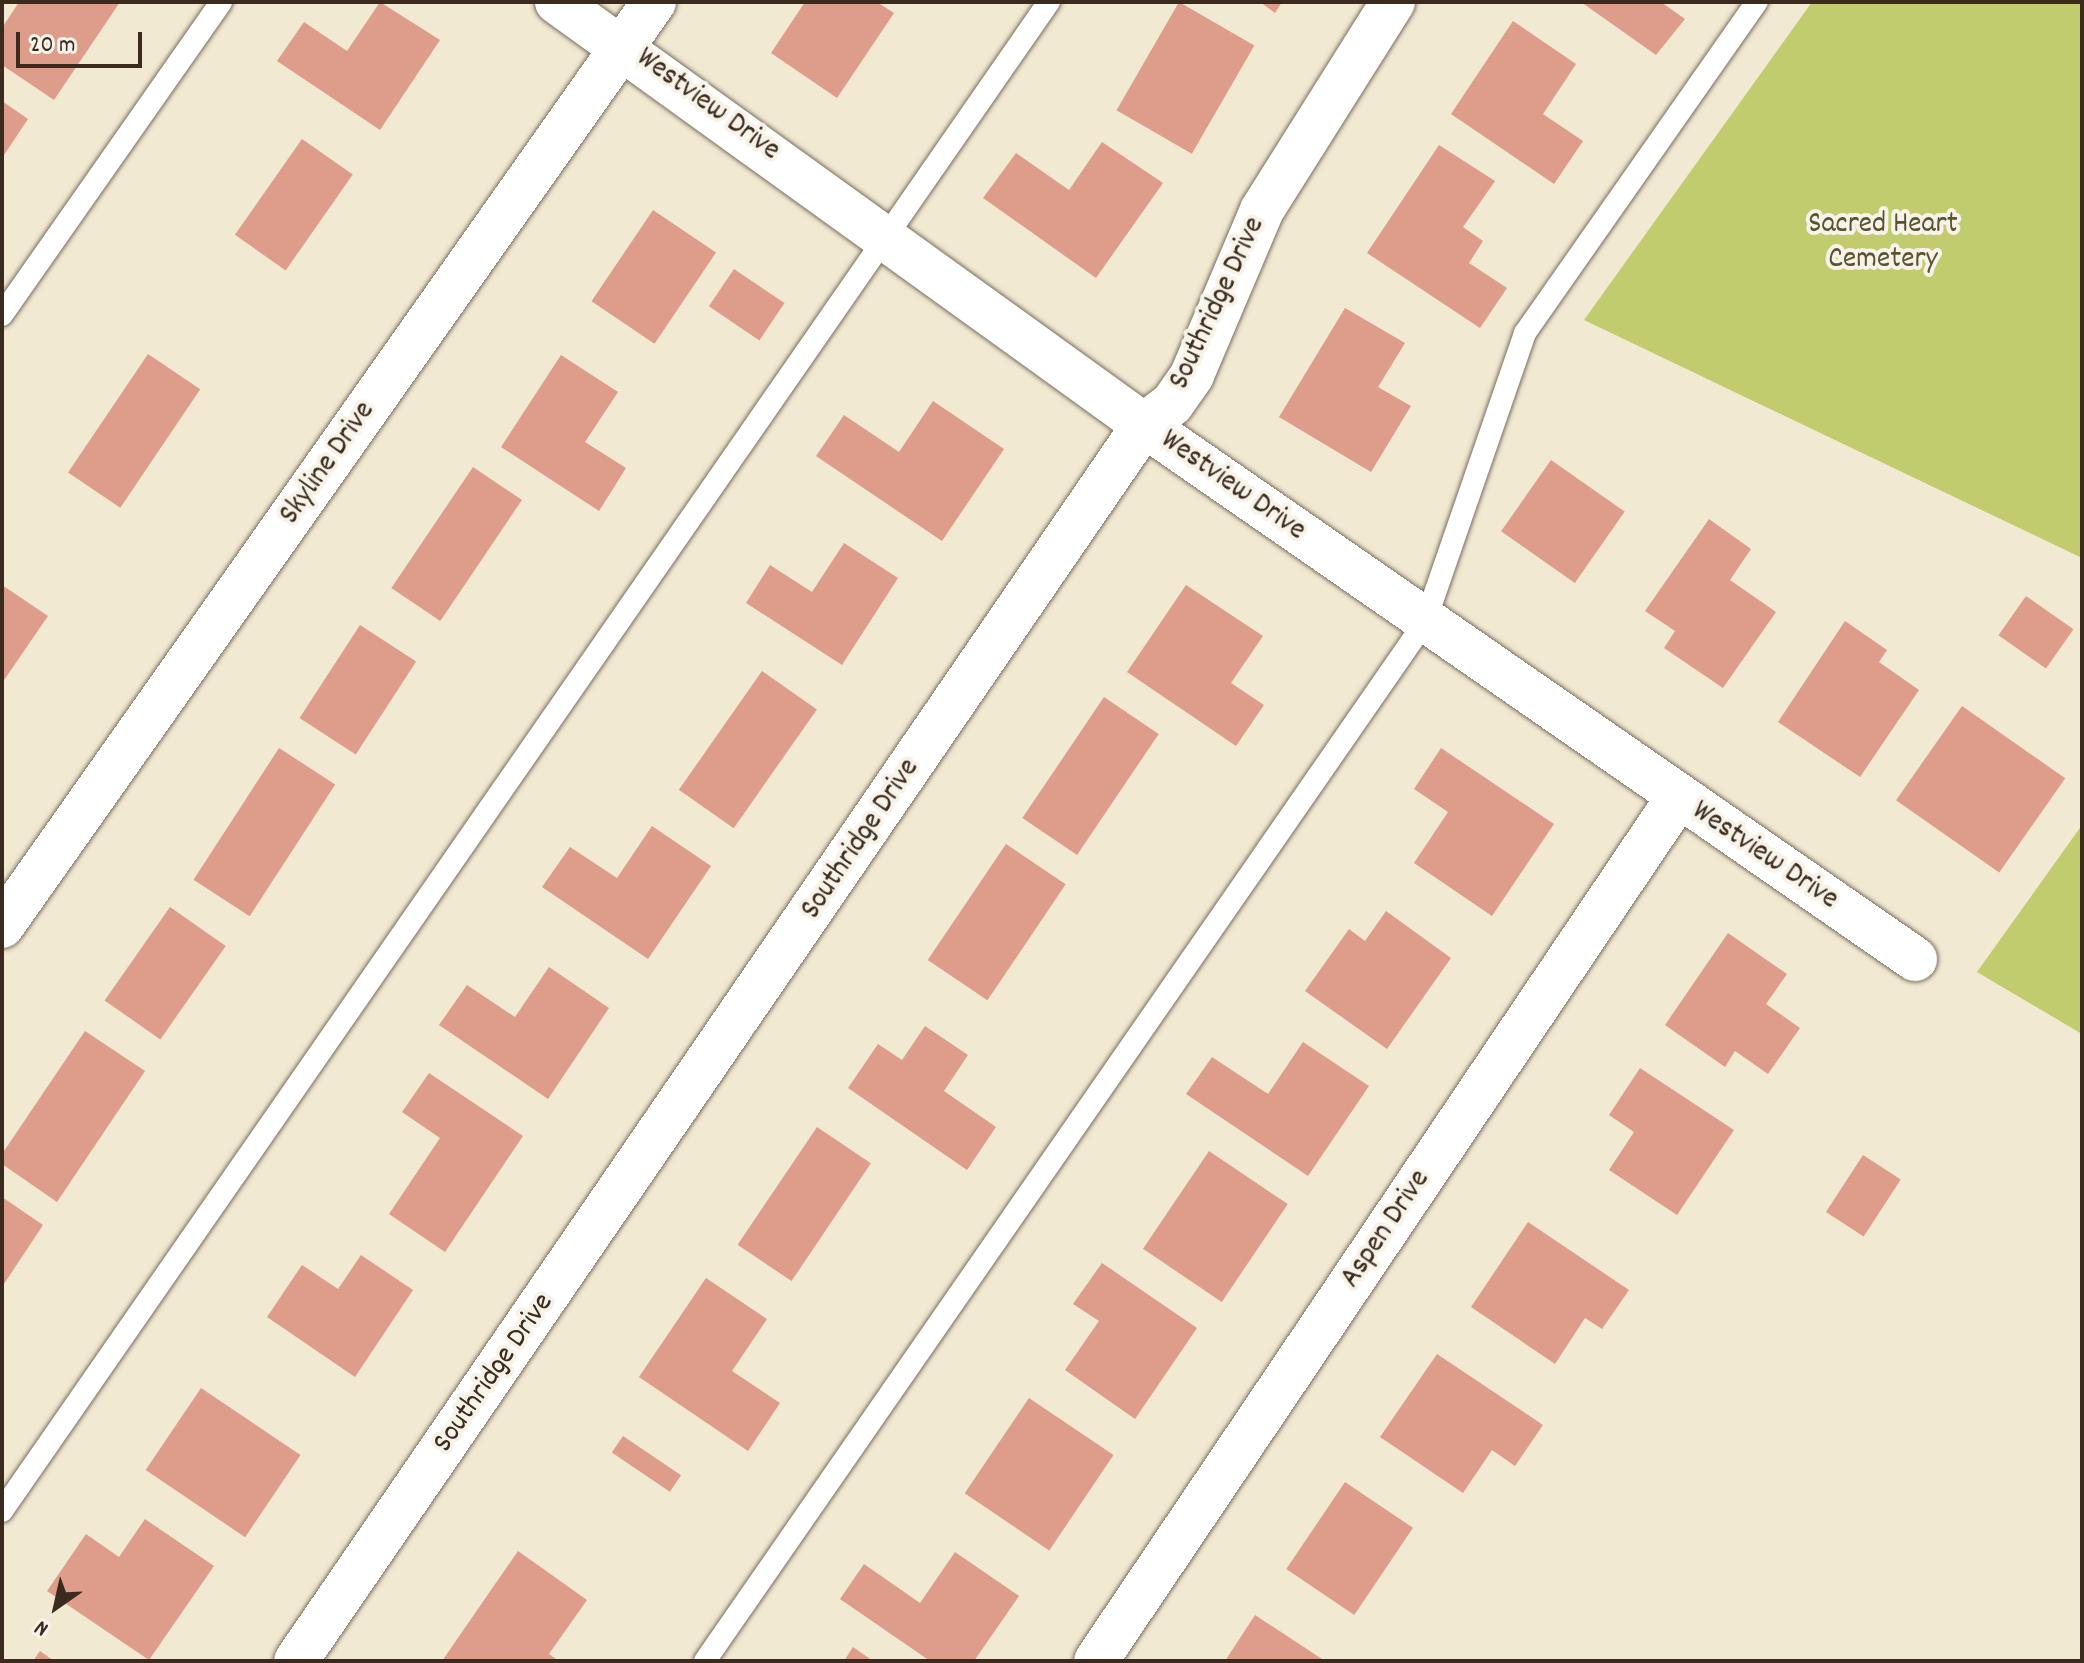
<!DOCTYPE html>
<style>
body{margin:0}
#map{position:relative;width:2084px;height:1663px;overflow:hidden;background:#f1e9d2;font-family:Dekko,sans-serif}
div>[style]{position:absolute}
.green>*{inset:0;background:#c0cc6d}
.building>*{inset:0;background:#de9d8a;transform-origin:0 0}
.roads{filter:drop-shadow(0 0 2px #7b6d5d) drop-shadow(0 0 2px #7b6d5d)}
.service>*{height:22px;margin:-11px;padding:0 11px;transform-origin:11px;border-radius:11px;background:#fff}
.minor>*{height:44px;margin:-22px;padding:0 22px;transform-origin:22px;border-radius:22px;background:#fff}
.tertiary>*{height:44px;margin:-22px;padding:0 22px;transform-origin:22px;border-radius:22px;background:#fff}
span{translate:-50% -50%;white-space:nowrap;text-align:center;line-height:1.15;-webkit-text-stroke:8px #f7f3e8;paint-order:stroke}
.street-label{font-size:30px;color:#3b2a1e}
.park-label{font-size:30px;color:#5c5232}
.frame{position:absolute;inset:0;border:4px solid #3b2a1e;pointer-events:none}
.north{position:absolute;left:16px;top:1567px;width:80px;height:80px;-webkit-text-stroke:6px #f7f3e8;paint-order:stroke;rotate:214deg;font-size:22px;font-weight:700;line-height:32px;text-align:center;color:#3b2a1e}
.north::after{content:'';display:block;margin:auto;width:28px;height:36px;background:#3b2a1e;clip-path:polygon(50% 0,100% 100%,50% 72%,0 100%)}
.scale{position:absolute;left:16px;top:32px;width:126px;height:36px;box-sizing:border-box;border:4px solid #3b2a1e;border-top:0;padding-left:10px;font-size:24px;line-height:28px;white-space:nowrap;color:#3b2a1e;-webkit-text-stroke:6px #f7f3e8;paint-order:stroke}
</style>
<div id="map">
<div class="green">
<i style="clip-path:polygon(1812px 2px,2082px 2px,2082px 558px,1584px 320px)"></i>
<i style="clip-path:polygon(2082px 825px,2082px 1034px,1977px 972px)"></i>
</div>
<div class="building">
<i style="clip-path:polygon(19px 2px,120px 2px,54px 100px,2px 65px,2px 28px)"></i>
<i style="clip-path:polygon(380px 2px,440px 40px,380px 130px,277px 61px,304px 22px,347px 51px)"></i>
<i style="clip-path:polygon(805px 2px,877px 2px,894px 13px,837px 98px,771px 53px)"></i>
<i style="left:1179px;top:2px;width:87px;height:125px;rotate:30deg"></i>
<i style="clip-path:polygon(1260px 2px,1282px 2px,1275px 13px)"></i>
<i style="clip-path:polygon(1581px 2px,1661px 2px,1685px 19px,1656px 55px)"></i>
<i style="clip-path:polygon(1513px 21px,1576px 64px,1543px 114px,1583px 141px,1554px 184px,1451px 114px)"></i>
<i style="clip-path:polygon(2px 101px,28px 119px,2px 158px)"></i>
<i style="left:302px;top:139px;width:62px;height:117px;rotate:35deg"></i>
<i style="clip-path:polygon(1102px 142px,1163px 183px,1096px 278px,983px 198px,1016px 153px,1069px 190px)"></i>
<i style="clip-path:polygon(1439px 145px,1495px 181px,1463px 227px,1483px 241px,1469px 263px,1507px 288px,1480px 328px,1367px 253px)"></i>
<i style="left:653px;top:210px;width:76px;height:110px;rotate:34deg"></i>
<i style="left:734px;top:269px;width:61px;height:45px;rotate:34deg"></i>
<i style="clip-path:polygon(1345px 308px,1405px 343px,1378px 387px,1411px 406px,1371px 472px,1279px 417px)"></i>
<i style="left:148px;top:354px;width:63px;height:143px;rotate:34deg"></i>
<i style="clip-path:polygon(561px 355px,618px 392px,585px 442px,626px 468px,599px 511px,501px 447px)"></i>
<i style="clip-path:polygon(933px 401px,1004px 449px,942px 541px,816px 456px,844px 415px,899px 452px)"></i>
<i style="left:1551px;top:460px;width:90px;height:87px;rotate:35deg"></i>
<i style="left:473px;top:467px;width:59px;height:146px;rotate:34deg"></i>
<i style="clip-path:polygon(1709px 519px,1751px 549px,1730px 580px,1776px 612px,1723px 688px,1664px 648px,1675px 631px,1645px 611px)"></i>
<i style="clip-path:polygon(844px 543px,898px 578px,842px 665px,746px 603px,770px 565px,812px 592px)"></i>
<i style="clip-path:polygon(2px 585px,48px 616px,2px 683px)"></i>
<i style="clip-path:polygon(1186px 585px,1263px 636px,1231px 683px,1264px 705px,1236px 746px,1127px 672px)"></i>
<i style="left:2026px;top:596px;width:58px;height:48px;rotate:35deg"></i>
<i style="clip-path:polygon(1845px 621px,1887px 650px,1879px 662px,1919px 690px,1860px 777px,1778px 722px)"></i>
<i style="left:360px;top:625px;width:67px;height:111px;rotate:33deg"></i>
<i style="left:762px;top:671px;width:67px;height:145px;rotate:35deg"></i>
<i style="left:1104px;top:697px;width:66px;height:146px;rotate:34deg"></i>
<i style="left:1962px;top:706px;width:126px;height:115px;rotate:35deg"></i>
<i style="left:279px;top:748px;width:67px;height:157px;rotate:33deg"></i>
<i style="clip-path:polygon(1441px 748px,1554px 824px,1492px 916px,1414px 863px,1448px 812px,1414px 789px)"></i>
<i style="clip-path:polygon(652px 826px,711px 866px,648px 959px,542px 887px,570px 847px,617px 878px)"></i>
<i style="left:1006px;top:844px;width:72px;height:140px;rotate:34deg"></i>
<i style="left:170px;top:907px;width:68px;height:114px;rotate:35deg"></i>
<i style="clip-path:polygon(1386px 911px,1451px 958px,1387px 1049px,1305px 991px,1349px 929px,1365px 941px)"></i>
<i style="clip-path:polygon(1728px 933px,1787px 974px,1766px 1004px,1800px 1028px,1768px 1074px,1735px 1051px,1725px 1067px,1665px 1025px)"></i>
<i style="clip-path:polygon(549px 967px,609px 1008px,548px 1099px,439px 1025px,467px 985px,515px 1017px)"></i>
<i style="clip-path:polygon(925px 1026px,968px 1055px,944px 1091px,996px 1127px,967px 1170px,848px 1088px,878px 1044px,902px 1060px)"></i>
<i style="clip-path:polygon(85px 1031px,145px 1071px,57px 1202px,2px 1164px,2px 1154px)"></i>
<i style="clip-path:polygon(1303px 1042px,1369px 1086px,1308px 1176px,1186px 1094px,1212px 1057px,1268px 1094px)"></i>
<i style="clip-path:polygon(1640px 1068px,1734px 1130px,1677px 1215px,1609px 1170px,1634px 1132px,1609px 1115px)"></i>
<i style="clip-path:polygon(429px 1073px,523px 1136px,445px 1252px,389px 1214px,440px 1138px,402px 1112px)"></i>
<i style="left:817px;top:1127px;width:65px;height:142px;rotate:34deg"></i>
<i style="left:1209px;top:1151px;width:95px;height:118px;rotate:34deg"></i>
<i style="left:1863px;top:1155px;width:45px;height:68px;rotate:33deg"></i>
<i style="clip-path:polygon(2px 1197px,43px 1225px,2px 1287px)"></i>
<i style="clip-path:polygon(1528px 1222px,1629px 1290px,1602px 1329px,1585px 1318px,1555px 1364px,1471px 1307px)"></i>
<i style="clip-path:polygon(361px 1255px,413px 1290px,355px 1377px,267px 1317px,302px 1265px,338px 1289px)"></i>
<i style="clip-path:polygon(1102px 1263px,1197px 1328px,1135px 1419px,1065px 1370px,1099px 1321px,1073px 1304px)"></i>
<i style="clip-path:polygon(706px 1278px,767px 1319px,732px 1371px,780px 1403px,748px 1451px,639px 1377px)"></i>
<i style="clip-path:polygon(1437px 1354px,1543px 1425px,1515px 1466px,1492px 1450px,1463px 1493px,1380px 1437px)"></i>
<i style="left:201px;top:1388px;width:120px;height:99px;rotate:34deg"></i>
<i style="left:1029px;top:1398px;width:102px;height:115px;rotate:34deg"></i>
<i style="left:623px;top:1436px;width:70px;height:20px;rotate:34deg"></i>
<i style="left:1345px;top:1482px;width:82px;height:105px;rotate:34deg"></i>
<i style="clip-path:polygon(145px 1519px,214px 1566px,149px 1660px,47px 1591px,86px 1534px,119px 1557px)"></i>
<i style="clip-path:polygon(518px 1551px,587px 1600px,549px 1654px,559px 1661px,442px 1661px)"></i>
<i style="clip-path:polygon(955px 1552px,1019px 1596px,974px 1661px,930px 1661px,840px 1599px,864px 1564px,920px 1603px)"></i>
<i style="clip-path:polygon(1255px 1615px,1325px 1661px,1225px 1661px)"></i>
<i style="clip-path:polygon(853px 1647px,873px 1661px,844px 1661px)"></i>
<i style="clip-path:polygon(40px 1651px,54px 1661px,33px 1661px)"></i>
</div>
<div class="roads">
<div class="service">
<i style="left:2px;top:315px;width:382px;rotate:-55deg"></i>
<i style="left:2px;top:1511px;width:1837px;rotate:-55.25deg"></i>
<i style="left:705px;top:1661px;width:1264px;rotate:-55.28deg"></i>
<i style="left:1425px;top:622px;width:306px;rotate:-70.9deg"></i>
<i style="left:1525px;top:333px;width:404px;rotate:-55deg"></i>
</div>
<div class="minor">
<i style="left:557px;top:2px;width:724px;rotate:35.78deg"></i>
<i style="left:1144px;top:425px;width:938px;rotate:34.71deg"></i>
<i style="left:296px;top:1661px;width:1499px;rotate:-55.55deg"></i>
<i style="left:1144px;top:425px;width:35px;rotate:-37deg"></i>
<i style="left:1172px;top:404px;width:35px;rotate:-55deg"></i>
<i style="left:1192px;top:375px;width:179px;rotate:-67deg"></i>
<i style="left:1262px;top:210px;width:246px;rotate:-57.8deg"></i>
<i style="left:1096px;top:1661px;width:1040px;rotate:-56.02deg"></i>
</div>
<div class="tertiary">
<i style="left:2px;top:926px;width:1131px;rotate:-54.79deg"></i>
</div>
</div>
<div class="street-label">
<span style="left:707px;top:106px;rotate:36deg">Westview Drive</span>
<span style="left:1219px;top:304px;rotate:-65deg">Southridge Drive</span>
<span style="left:329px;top:464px;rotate:-55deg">Skyline Drive</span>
<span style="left:1232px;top:487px;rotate:35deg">Westview Drive</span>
<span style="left:862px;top:840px;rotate:-56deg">Southridge Drive</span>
<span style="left:1764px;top:857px;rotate:34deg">Westview Drive</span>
<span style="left:1387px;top:1230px;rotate:-56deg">Aspen Drive</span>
<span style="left:495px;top:1374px;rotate:-55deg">Southridge Drive</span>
</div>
<div class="park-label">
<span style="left:1883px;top:243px">Sacred Heart<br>Cemetery</span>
</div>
<div class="frame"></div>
<div class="north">N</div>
<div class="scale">20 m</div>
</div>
